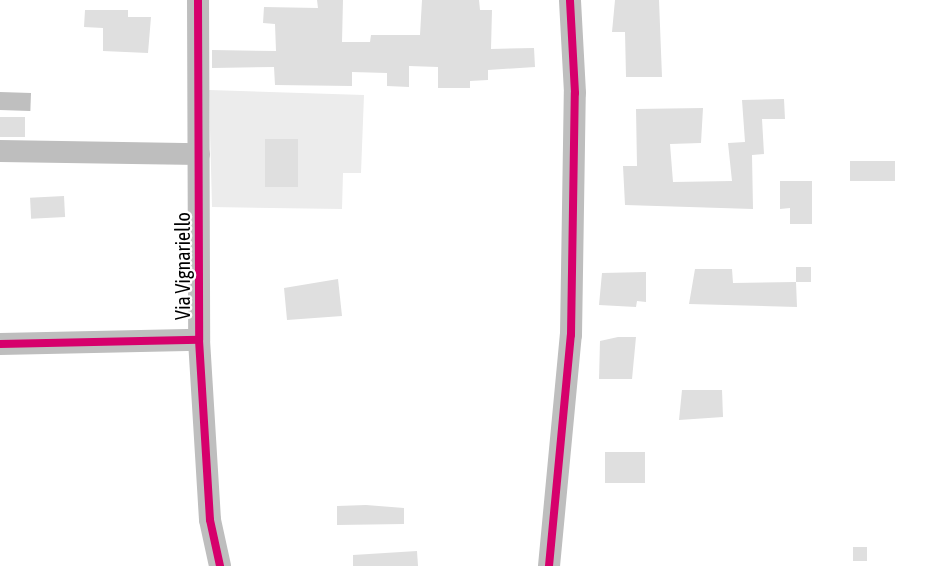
<!DOCTYPE html>
<style>
body{margin:0}
#map{position:relative;width:925px;height:566px;overflow:hidden;background:#fff;font-family:"Asap Condensed",sans-serif}
div>[style]{position:absolute}
.green>*{inset:0;background:#ececec}
.water>*{inset:0;background:#bfbfbf;transform-origin:0 0}
.building>*{inset:0;background:#dfdfdf;transform-origin:0 0}
.minor>*{height:22px;margin:-11px;padding:0 11px;transform-origin:11px;border-radius:11px;background:#bebebe}
.cycleway>*{height:8px;margin:-4px;padding:0 4px;transform-origin:4px;border-radius:4px;background:#d6006c}
span{translate:-50% -50%;white-space:nowrap;text-align:center;line-height:1.15;-webkit-text-stroke:4.5px #fff;paint-order:stroke}
.street-label{font-size:20px;color:#000}
</style>
<div id="map">
<div class="green">
<i style="clip-path:polygon(209px 90px,364px 95px,361px 173px,343px 173px,342px 209px,212px 207px)"></i>
</div>
<div class="water">
<i style="left:0;top:92px;width:31px;height:18px;rotate:2deg"></i>
</div>
<div class="building">
<i style="clip-path:polygon(317px 0,343px 0,342px 42px,370px 42px,371px 35px,420px 35px,422px 0,479px 0,480px 10px,492px 10px,491px 49px,534px 48px,535px 67px,488px 70px,488px 80px,470px 81px,470px 88px,438px 88px,438px 67px,409px 66px,409px 87px,387px 86px,387px 73px,352px 72px,352px 86px,275px 85px,274px 67px,212px 68px,212px 50px,276px 51px,275px 24px,263px 23px,264px 7px,318px 8px)"></i>
<i style="clip-path:polygon(615px 0,659px 0,662px 77px,626px 77px,625px 32px,612px 32px)"></i>
<i style="clip-path:polygon(85px 10px,128px 10px,128px 17px,151px 17px,148px 53px,103px 51px,103px 28px,84px 27px)"></i>
<i style="clip-path:polygon(784px 99px,785px 119px,762px 119px,764px 154px,752px 155px,753px 209px,625px 205px,623px 166px,637px 166px,636px 109px,703px 108px,701px 143px,670px 144px,673px 182px,732px 181px,728px 143px,745px 142px,742px 100px)"></i>
<i style="left:0;top:117px;width:25px;height:20px"></i>
<i style="left:265px;top:139px;width:33px;height:48px"></i>
<i style="left:850px;top:161px;width:45px;height:20px"></i>
<i style="clip-path:polygon(780px 181px,812px 181px,812px 224px,790px 224px,790px 208px,780px 209px)"></i>
<i style="left:64px;top:196px;width:21px;height:34px;rotate:87deg"></i>
<i style="left:796px;top:267px;width:15px;height:15px"></i>
<i style="clip-path:polygon(695px 269px,732px 269px,733px 283px,796px 282px,797px 307px,689px 304px)"></i>
<i style="clip-path:polygon(646px 272px,646px 302px,637px 301px,636px 307px,599px 305px,602px 273px)"></i>
<i style="clip-path:polygon(338px 279px,342px 316px,287px 320px,284px 288px)"></i>
<i style="clip-path:polygon(618px 337px,636px 337px,632px 379px,599px 379px,600px 341px)"></i>
<i style="clip-path:polygon(682px 390px,722px 390px,723px 417px,679px 420px)"></i>
<i style="left:605px;top:452px;width:40px;height:31px"></i>
<i style="clip-path:polygon(366px 505px,404px 508px,404px 524px,337px 525px,337px 506px)"></i>
<i style="left:853px;top:547px;width:14px;height:14px"></i>
<i style="clip-path:polygon(417px 551px,418px 566px,353px 566px,353px 555px)"></i>
</div>
<div class="minor">
<i style="left:198px;top:0;width:340px;rotate:89.8deg"></i>
<i style="left:199px;top:340px;width:180px;rotate:86.5deg"></i>
<i style="left:210px;top:520px;width:47px;rotate:77.7deg"></i>
<i style="left:0;top:151px;width:199px;rotate:0.9deg"></i>
<i style="left:0;top:344px;width:199px;rotate:-1.2deg"></i>
<i style="left:549px;top:566px;width:232px;rotate:-84.6deg"></i>
<i style="left:571px;top:335px;width:242px;rotate:-89.1deg"></i>
<i style="left:575px;top:93px;width:93px;rotate:-93.1deg"></i>
</div>
<div class="cycleway">
<i style="left:198px;top:0;width:340px;rotate:89.8deg"></i>
<i style="left:199px;top:340px;width:180px;rotate:86.5deg"></i>
<i style="left:210px;top:520px;width:47px;rotate:77.7deg"></i>
<i style="left:0;top:344px;width:199px;rotate:-1.2deg"></i>
<i style="left:549px;top:566px;width:232px;rotate:-84.6deg"></i>
<i style="left:571px;top:335px;width:242px;rotate:-89.1deg"></i>
<i style="left:575px;top:93px;width:93px;rotate:-93.1deg"></i>
</div>
<div class="street-label">
<span style="left:182px;top:266px;rotate:-90deg">Via Vignariello</span>
</div>
</div>
